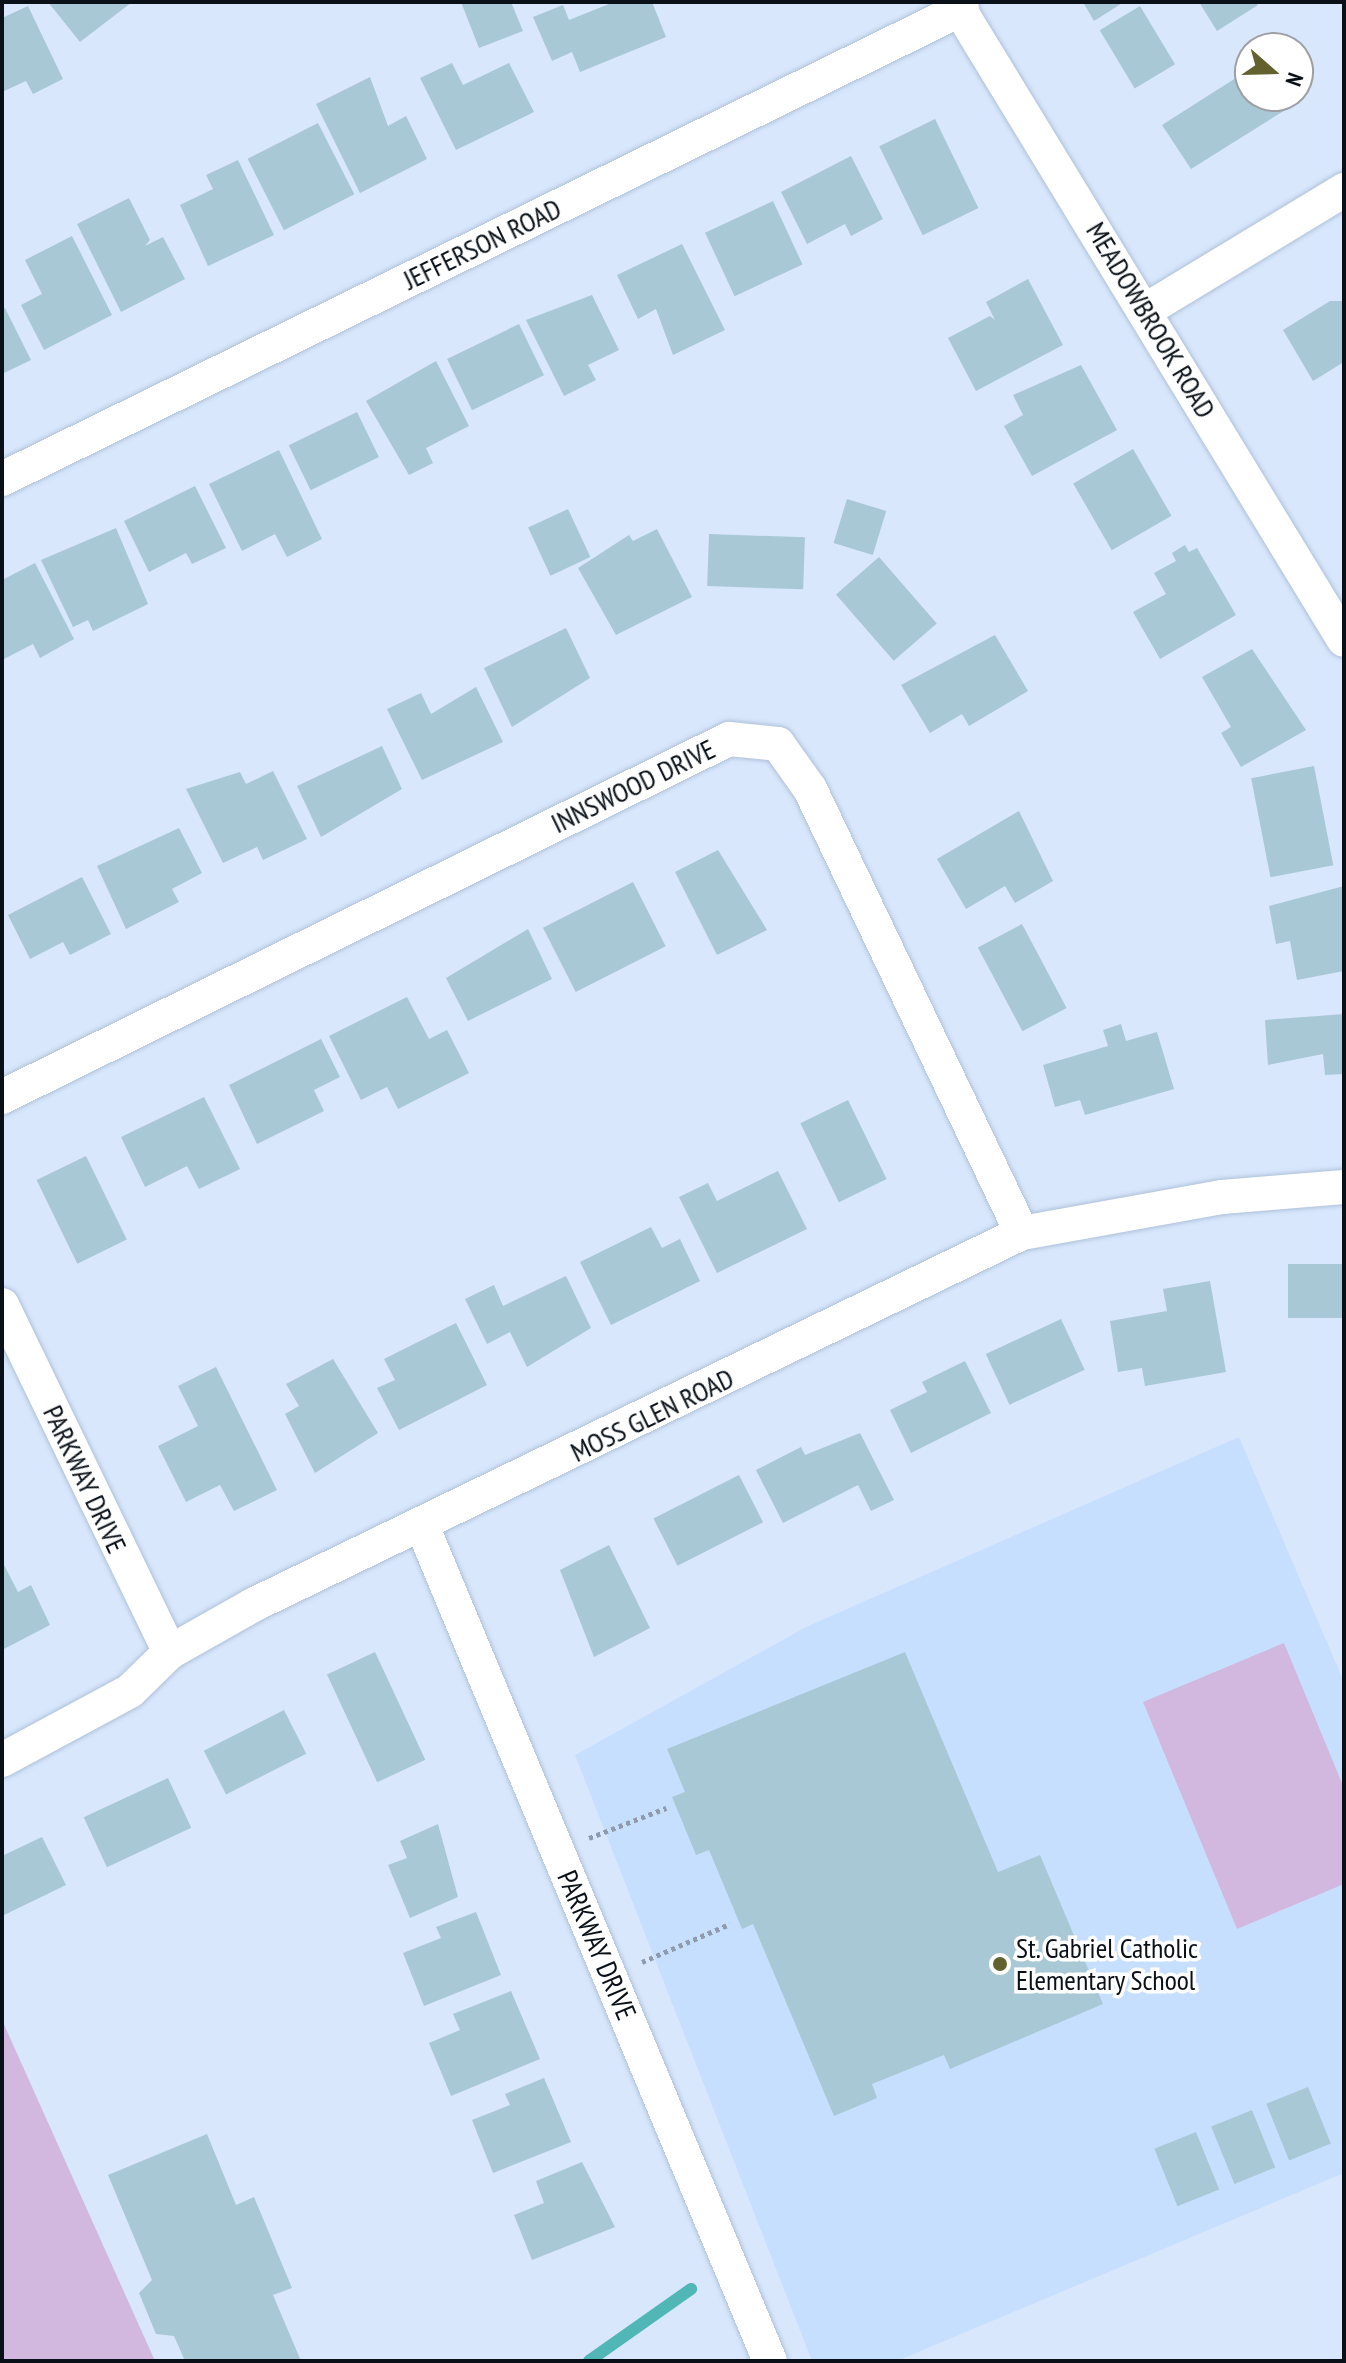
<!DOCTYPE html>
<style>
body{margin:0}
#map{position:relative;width:1346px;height:2363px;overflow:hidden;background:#d8e7fc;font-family:"PT Sans Narrow",sans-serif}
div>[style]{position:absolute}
.built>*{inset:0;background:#c7dffe}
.green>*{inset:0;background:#d2b8df}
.stream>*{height:12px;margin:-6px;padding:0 6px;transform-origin:6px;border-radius:6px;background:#51b6b6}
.building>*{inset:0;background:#a8c8d6;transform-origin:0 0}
.path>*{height:5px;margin-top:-2.5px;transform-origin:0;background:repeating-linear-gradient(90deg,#8f9bac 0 4px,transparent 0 8px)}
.roads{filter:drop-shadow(0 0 2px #aec1d9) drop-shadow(0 0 2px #aec1d9)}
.street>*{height:34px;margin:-17px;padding:0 17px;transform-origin:17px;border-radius:17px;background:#fff}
.dots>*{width:22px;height:22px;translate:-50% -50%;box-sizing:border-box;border:4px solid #fff;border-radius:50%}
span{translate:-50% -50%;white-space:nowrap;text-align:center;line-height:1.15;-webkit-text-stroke:7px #fff;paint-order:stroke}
.street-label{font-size:28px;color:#091018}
.poi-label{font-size:28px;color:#091018}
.left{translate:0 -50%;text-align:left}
.frame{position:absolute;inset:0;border:4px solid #091018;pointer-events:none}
.north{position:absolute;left:1234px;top:32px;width:80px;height:80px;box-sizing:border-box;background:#fff;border:2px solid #9d9fa3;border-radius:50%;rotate:110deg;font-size:22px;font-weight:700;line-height:32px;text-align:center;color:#091018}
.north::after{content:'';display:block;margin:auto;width:28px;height:36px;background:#63612e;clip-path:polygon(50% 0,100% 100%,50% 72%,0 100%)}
</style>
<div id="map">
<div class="built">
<i style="clip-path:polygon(1239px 1437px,1344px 1682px,1344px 2173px,897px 2361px,812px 2361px,575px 1755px,806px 1627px)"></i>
</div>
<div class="green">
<i style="clip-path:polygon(1284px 1643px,1344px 1788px,1344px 1884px,1237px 1929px,1143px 1702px)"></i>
<i style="clip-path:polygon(2px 2020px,155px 2361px,2px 2361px)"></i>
</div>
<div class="stream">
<i style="left:589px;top:2361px;width:125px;rotate:-35.2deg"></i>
</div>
<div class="building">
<i style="clip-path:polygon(48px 2px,132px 2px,80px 42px)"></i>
<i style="clip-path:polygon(461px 2px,511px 2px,523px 31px,479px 48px)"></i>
<i style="clip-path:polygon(614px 2px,652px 2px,666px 37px,580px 72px,572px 52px,552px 61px,533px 17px,563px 5px,569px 20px)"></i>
<i style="clip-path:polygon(1083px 2px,1124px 2px,1094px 21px)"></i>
<i style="clip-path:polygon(1199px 2px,1256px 2px,1258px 5px,1217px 31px)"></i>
<i style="clip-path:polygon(28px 6px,63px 79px,33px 94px,26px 81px,2px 92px,2px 18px)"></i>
<i style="left:1140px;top:6px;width:68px;height:47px;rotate:59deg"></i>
<i style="clip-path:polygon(452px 63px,463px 85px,509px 63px,534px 112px,456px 150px,420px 78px)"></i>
<i style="clip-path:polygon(1250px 69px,1250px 96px,1301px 100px,1191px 169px,1162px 125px)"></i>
<i style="clip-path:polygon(370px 77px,388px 126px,406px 116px,427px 159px,360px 193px,316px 104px)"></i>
<i style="left:935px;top:119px;width:99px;height:62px;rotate:64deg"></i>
<i style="left:318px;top:123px;width:80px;height:79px;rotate:63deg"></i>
<i style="clip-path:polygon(851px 156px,883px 219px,851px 236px,845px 224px,807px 244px,781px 192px)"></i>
<i style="clip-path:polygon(238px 160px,274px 235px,208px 266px,180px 205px,213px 189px,206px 175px)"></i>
<i style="clip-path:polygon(129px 198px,150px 240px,145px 246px,163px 237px,185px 279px,121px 312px,77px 224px)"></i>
<i style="left:773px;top:201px;width:70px;height:75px;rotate:65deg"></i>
<i style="clip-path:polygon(72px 236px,112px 315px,44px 350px,21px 305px,42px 294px,25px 260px)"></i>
<i style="clip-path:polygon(682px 244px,725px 330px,673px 355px,656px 309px,638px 319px,617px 275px)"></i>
<i style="clip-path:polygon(1028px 279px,1063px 345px,976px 391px,948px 338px,990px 316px,995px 320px,986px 302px)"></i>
<i style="clip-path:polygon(592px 295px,619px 350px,588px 365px,596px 380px,564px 396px,526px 320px)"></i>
<i style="clip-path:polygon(1330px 301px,1344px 301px,1344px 362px,1313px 381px,1283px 330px)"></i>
<i style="clip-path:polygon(5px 308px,31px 360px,2px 374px,2px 310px)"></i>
<i style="left:519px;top:324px;width:57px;height:80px;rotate:64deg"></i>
<i style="clip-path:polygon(436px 361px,469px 426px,426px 448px,433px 463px,409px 475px,366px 401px)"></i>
<i style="clip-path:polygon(1081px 365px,1117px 430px,1032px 476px,1004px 426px,1023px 415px,1013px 395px)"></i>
<i style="left:357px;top:412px;width:50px;height:76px;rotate:64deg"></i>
<i style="left:1133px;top:449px;width:77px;height:69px;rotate:60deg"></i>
<i style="clip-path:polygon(279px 450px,322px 539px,287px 557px,275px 534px,242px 551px,209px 484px)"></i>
<i style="clip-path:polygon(195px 486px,226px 548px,192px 564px,186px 553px,149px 572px,124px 521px)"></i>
<i style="left:847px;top:499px;width:41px;height:46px;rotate:17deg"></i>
<i style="left:568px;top:509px;width:53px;height:44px;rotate:65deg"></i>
<i style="clip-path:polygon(116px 528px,148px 604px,93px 631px,88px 620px,73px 627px,41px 560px)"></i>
<i style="clip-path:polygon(657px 529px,692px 597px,616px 635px,578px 568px,629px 535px,633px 541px)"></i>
<i style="left:709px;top:534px;width:96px;height:52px;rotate:2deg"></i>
<i style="clip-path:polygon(1185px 545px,1189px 552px,1197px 548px,1236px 615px,1160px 659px,1133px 612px,1166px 594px,1154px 573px,1176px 561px,1172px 553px)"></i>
<i style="left:879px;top:557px;width:88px;height:57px;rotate:49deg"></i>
<i style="clip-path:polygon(35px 563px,74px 639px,40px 658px,33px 644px,2px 660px,2px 580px)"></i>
<i style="clip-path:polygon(566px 628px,590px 678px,512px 727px,484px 668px)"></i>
<i style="clip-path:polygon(995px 635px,1028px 691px,969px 726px,962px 714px,930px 733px,901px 685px)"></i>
<i style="clip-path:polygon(1252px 649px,1306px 730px,1241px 767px,1221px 733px,1231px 727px,1202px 677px)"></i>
<i style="clip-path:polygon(476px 687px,503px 742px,422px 780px,387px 709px,421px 693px,431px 714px)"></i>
<i style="clip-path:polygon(382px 746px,402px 789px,321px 837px,297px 786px)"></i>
<i style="left:1314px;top:766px;width:101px;height:64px;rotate:79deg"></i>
<i style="clip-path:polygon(273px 771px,307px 839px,263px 860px,257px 847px,223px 863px,186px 789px,240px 772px,246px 784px)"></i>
<i style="clip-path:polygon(1019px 811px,1053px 881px,1015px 903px,1005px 886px,966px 909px,937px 859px)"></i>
<i style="clip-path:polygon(179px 828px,202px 873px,172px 889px,179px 902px,126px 929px,97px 866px)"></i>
<i style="clip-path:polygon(718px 850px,767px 930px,717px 955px,675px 872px)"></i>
<i style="clip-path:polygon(82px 877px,111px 934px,70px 955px,63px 942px,30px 959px,8px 915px)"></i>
<i style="left:633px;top:882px;width:72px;height:101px;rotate:63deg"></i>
<i style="clip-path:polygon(1344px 886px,1344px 971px,1297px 980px,1290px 941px,1276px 944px,1269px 906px)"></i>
<i style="left:1022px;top:924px;width:95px;height:50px;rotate:62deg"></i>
<i style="clip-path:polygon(528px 929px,552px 979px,468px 1021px,446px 978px)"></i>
<i style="clip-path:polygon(407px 997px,429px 1039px,447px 1030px,469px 1073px,398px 1109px,387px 1087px,361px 1100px,329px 1036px)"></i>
<i style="clip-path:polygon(1344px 1014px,1344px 1074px,1325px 1075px,1323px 1054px,1268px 1065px,1265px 1020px)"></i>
<i style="clip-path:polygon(1121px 1024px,1126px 1041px,1157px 1032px,1174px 1089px,1085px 1115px,1080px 1100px,1055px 1107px,1043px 1065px,1108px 1046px,1103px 1030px)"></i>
<i style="clip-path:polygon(321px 1039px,340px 1077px,314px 1090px,324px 1111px,257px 1144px,229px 1085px)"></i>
<i style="clip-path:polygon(204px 1097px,240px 1169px,199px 1189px,187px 1166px,145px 1187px,121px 1137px)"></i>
<i style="left:848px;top:1100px;width:88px;height:53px;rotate:64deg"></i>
<i style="left:86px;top:1156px;width:93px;height:55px;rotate:64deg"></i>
<i style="clip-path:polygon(778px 1171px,807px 1229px,717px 1273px,679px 1197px,708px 1183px,717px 1201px)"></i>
<i style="clip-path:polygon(651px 1227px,662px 1248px,680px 1239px,700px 1281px,611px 1325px,580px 1262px)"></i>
<i style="left:1344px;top:1264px;width:54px;height:56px;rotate:90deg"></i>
<i style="clip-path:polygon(566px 1276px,591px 1328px,527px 1367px,510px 1332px,487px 1344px,465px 1299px,494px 1285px,503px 1306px)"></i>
<i style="clip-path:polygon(1210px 1281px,1226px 1372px,1145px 1386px,1142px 1368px,1118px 1372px,1110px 1321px,1167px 1311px,1163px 1289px)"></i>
<i style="left:1061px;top:1319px;width:56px;height:83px;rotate:65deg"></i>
<i style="clip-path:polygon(456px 1323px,487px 1385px,399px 1430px,377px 1388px,395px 1380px,384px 1359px)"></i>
<i style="clip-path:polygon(333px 1359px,378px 1433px,315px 1473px,285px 1414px,299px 1406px,286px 1384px)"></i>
<i style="clip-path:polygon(965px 1361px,991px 1413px,911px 1453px,890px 1410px,927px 1392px,922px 1382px)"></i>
<i style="clip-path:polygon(216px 1367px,277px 1490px,234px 1511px,220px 1485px,186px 1502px,158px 1446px,198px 1426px,178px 1386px)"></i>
<i style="clip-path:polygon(860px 1433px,894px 1500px,871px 1511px,858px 1485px,783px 1523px,756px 1470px,801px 1447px,805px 1455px)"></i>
<i style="left:739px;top:1475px;width:53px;height:96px;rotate:63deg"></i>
<i style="clip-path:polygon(609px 1545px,650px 1628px,594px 1657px,560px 1570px)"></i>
<i style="clip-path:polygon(2px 1561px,18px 1592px,31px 1585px,50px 1625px,2px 1650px)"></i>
<i style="left:375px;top:1652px;width:119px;height:53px;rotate:65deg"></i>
<i style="clip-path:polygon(905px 1652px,998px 1872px,1040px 1855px,1103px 2004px,950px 2069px,944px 2055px,872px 2084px,877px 2098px,834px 2116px,753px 1924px,742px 1929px,709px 1850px,696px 1855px,672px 1797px,685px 1792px,667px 1749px)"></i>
<i style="left:284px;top:1710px;width:49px;height:90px;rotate:63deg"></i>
<i style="left:168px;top:1778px;width:55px;height:93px;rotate:65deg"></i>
<i style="clip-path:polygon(438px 1824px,458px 1897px,410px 1918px,388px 1865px,407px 1858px,400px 1841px)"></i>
<i style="clip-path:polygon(42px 1837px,66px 1885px,2px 1916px,2px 1856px)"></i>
<i style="clip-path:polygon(476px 1912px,501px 1975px,424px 2006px,403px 1953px,441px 1938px,436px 1927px)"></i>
<i style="clip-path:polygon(511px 1991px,540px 2059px,451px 2096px,429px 2043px,460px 2030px,453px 2014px)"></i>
<i style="clip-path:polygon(544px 2078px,571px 2142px,493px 2173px,472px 2120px,510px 2105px,505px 2094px)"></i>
<i style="left:1308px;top:2087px;width:61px;height:45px;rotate:68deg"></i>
<i style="left:1252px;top:2110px;width:62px;height:44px;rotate:68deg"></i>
<i style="left:1196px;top:2132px;width:62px;height:45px;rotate:68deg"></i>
<i style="clip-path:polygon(207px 2134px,236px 2205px,254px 2197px,292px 2288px,273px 2295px,301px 2361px,185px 2361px,174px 2336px,156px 2334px,139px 2293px,152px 2280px,108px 2175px)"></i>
<i style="clip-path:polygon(582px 2162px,615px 2227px,532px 2260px,514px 2215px,544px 2203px,536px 2181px)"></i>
</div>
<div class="path">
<i style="left:589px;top:1838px;width:83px;rotate:-21.3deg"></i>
<i style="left:642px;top:1962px;width:96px;rotate:-23.4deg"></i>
</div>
<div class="roads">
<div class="street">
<i style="left:955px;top:2px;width:747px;rotate:58.63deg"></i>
<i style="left:1146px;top:310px;width:232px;rotate:-31.2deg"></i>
<i style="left:2px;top:479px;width:1069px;rotate:-26.09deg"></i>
<i style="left:2px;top:1097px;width:810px;rotate:-26.22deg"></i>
<i style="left:729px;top:739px;width:49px;rotate:5.8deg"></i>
<i style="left:778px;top:744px;width:55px;rotate:54.6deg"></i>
<i style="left:810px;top:789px;width:492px;rotate:64.5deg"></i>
<i style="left:2px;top:1305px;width:386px;rotate:64.2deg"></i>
<i style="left:423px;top:1528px;width:902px;rotate:67.39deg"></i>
<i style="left:2px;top:1760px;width:145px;rotate:-28.3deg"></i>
<i style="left:130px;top:1691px;width:56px;rotate:-44.3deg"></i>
<i style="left:170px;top:1652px;width:95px;rotate:-29.5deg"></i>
<i style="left:253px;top:1605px;width:854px;rotate:-25.82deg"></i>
<i style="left:1022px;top:1233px;width:203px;rotate:-10.2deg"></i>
<i style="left:1222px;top:1197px;width:122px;rotate:-4.7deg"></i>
</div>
</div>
<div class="dots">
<i style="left:1000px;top:1964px;background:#63612e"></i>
</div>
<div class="street-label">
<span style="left:482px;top:244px;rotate:-26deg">JEFFERSON ROAD</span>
<span style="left:1151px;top:320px;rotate:59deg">MEADOWBROOK ROAD</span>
<span style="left:633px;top:786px;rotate:-26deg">INNSWOOD DRIVE</span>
<span style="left:652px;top:1415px;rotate:-26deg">MOSS GLEN ROAD</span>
<span style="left:85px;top:1479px;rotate:65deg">PARKWAY DRIVE</span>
<span style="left:597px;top:1945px;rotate:67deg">PARKWAY DRIVE</span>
</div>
<div class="poi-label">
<span class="left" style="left:1016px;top:1964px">St. Gabriel Catholic<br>Elementary School</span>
</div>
<div class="frame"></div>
<div class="north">N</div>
</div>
